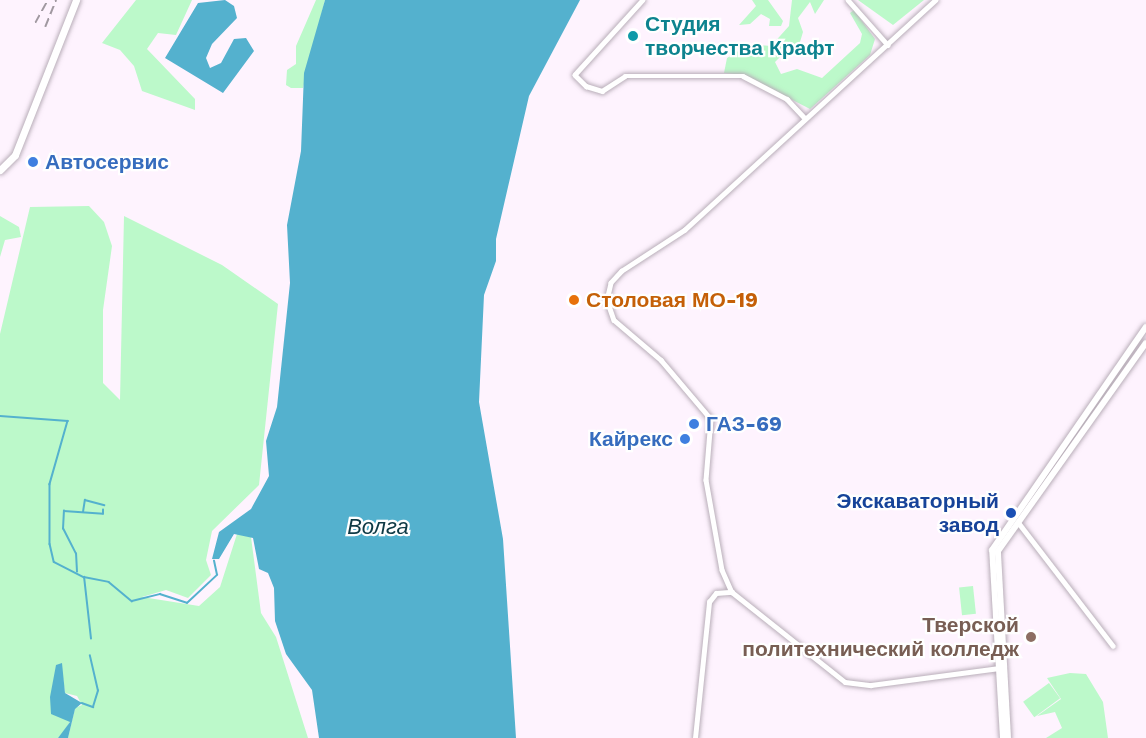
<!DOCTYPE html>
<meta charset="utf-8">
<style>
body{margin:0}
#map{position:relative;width:1146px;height:738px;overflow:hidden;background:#fef3fe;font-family:"Work Sans",sans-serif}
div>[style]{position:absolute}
.green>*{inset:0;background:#bcf9ca;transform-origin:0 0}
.water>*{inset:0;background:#54b1ce}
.stream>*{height:1.5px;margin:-0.75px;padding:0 0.75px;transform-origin:0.75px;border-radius:0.75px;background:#54b1ce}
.roads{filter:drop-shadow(0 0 2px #b9aeb9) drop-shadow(0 0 2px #b9aeb9)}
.street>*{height:4.5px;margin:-2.25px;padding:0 2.25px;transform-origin:2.25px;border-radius:2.25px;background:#fff}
.secondary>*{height:6px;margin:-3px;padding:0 3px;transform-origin:3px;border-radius:3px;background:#fff}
.primary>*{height:7px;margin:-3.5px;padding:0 3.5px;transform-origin:3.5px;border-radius:3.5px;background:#fff}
.rail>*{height:1.5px;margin-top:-0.75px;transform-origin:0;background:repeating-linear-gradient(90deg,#a098a0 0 9px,transparent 0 13.5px)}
.dots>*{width:16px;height:16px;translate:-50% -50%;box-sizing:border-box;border:3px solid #fff;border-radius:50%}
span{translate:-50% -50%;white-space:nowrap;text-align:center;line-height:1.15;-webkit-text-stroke:4.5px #fff;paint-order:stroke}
.culture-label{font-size:21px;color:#0d838f;font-weight:700}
.left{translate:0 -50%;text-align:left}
.shop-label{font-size:21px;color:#366cbe;font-weight:700}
.right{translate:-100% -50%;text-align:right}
.food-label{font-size:21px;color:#c56008;font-weight:700}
.transit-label{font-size:21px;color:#164399;font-weight:700}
.education-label{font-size:21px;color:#785e54;font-weight:700}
.water-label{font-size:22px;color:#0f3a46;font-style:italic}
</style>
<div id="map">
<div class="green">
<i style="clip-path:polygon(136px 0,192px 0,176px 35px,158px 33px,147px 49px,195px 99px,195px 110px,142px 91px,134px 66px,120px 50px,102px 43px)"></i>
<i style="clip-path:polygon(316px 0,325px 0,303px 88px,291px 88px,286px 85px,287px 70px,296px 64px,296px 46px)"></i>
<i style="clip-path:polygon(752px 0,768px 0,783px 21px,781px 26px,769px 26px,770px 19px,761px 14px,750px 24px,739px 25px,756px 6px)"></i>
<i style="clip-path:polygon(792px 0,824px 0,815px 14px,810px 2px,798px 18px,803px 32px,797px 52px,784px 53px,775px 62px,781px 74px,797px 69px,822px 78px,860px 43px,862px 34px,850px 13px,854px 10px,875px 39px,870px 55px,810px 109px,744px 75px,724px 73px,727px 58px,750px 44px,771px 46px,789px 26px)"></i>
<i style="clip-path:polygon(858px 0,924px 0,893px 25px)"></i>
<i style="clip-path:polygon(89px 206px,104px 222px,112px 246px,103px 310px,103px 383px,120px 400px,124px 216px,222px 265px,278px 304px,259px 485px,212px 531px,206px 560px,211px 575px,188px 598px,166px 590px,142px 597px,199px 606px,220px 587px,237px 534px,251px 537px,261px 613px,276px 637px,308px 738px,68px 738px,75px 708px,82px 705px,77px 696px,65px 693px,61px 664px,67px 717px,70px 722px,63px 733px,58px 738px,0 738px,0 334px,30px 207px)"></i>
<i style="clip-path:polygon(0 216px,19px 227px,21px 237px,5px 240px,0 257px)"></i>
<i style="left:973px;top:586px;width:28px;height:14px;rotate:84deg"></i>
<i style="clip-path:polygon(1070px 673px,1086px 674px,1103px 702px,1108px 738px,1046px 738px,1062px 728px,1055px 712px,1037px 716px,1061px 699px,1047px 678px)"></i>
<i style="left:1049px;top:683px;width:19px;height:32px;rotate:54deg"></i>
</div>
<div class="water">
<i style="clip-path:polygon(225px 0,234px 6px,237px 18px,212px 44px,206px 58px,210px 68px,221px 63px,234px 39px,246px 38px,254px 51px,223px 93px,165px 58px,198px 3px)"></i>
<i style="clip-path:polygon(325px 0,580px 0,529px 96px,496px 239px,496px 261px,484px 295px,479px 402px,503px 539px,516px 738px,319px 738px,312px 690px,286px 654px,275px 621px,274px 588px,268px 573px,259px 569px,253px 538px,234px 534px,219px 559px,212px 559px,219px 532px,251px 509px,269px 476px,266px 441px,277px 407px,290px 283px,287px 225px,301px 151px,304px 73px)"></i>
<i style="clip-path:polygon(62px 663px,65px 693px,82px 703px,75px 709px,68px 738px,58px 738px,70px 722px,51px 714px,50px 697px,56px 665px)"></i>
</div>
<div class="stream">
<i style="left:0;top:416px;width:68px;rotate:4.2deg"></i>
<i style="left:68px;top:421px;width:66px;rotate:105.9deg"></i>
<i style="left:50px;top:484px;width:60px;rotate:90deg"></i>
<i style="left:50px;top:544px;width:18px;rotate:77deg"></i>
<i style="left:54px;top:562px;width:34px;rotate:27deg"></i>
<i style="left:83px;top:512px;width:12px;rotate:-81deg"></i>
<i style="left:85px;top:500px;width:20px;rotate:15deg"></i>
<i style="left:77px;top:572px;width:18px;rotate:-93deg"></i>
<i style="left:76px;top:554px;width:28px;rotate:-117deg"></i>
<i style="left:63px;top:529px;width:18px;rotate:-87deg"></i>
<i style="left:64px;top:511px;width:39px;rotate:4deg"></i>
<i style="left:103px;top:514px;width:4px;rotate:-90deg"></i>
<i style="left:91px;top:639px;width:62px;rotate:-96.4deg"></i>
<i style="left:84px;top:577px;width:25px;rotate:11deg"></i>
<i style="left:109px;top:582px;width:30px;rotate:40deg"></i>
<i style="left:132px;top:601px;width:29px;rotate:-14deg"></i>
<i style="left:160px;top:594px;width:28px;rotate:18deg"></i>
<i style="left:187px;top:603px;width:41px;rotate:-43deg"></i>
<i style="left:217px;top:575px;width:14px;rotate:-102deg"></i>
<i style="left:82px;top:703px;width:12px;rotate:20deg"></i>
<i style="left:93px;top:707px;width:17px;rotate:-73deg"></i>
<i style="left:98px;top:691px;width:36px;rotate:-103deg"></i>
</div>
<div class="roads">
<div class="street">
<i style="left:643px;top:0;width:101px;rotate:132.2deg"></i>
<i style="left:575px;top:75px;width:16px;rotate:45deg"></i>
<i style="left:586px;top:86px;width:17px;rotate:17deg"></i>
<i style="left:602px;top:91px;width:27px;rotate:-33deg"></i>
<i style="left:625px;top:76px;width:118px"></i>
<i style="left:743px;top:76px;width:50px;rotate:27.6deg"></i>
<i style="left:787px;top:99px;width:25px;rotate:47deg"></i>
<i style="left:848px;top:0;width:60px;rotate:48.4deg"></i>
<i style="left:936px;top:0;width:340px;rotate:137.5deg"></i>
<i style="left:685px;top:230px;width:75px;rotate:146.9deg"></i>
<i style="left:622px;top:271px;width:16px;rotate:133deg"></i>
<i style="left:611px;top:283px;width:17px;rotate:103deg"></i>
<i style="left:607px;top:300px;width:21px;rotate:71deg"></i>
<i style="left:614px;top:320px;width:62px;rotate:40.4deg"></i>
<i style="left:661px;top:360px;width:77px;rotate:49.7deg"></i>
<i style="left:711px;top:419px;width:61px;rotate:94.7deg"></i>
<i style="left:706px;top:480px;width:91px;rotate:79.9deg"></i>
<i style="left:722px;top:570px;width:24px;rotate:66deg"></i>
<i style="left:732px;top:592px;width:144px;rotate:38.5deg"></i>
<i style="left:845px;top:682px;width:26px;rotate:7deg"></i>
<i style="left:871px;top:685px;width:131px;rotate:-7.5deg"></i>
<i style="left:1018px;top:522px;width:156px;rotate:52.5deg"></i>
<i style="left:695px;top:738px;width:137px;rotate:-84.1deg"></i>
<i style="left:709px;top:602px;width:11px;rotate:-52deg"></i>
<i style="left:716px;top:593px;width:16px;rotate:-4deg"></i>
</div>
<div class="secondary">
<i style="left:1003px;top:738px;width:188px;rotate:-93.3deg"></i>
<i style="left:992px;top:550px;width:271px;rotate:-55.4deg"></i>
<i style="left:1008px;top:738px;width:187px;rotate:-93.1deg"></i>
<i style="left:998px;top:551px;width:255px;rotate:-54.6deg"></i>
</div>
<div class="primary">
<i style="left:0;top:170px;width:21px;rotate:-45deg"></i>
<i style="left:15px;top:155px;width:167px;rotate:-68.5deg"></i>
</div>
</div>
<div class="rail">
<i style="left:35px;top:23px;width:26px;rotate:-61deg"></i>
<i style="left:45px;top:27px;width:29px;rotate:-68deg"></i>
</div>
<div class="dots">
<i style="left:633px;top:36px;background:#0f9aa8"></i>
<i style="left:33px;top:162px;background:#3f7fe0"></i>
<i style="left:574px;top:300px;background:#e8710a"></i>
<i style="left:694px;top:424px;background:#3f7fe0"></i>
<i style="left:685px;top:439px;background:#3f7fe0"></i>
<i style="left:1011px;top:513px;background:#1a4fb4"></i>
<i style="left:1031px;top:637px;background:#8d6e63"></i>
</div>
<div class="culture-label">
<span class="left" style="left:645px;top:36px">Студия<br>творчества Крафт</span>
</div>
<div class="shop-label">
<span class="left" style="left:45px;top:162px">Автосервис</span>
<span class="left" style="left:706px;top:424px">ГАЗ-69</span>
<span class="right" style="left:673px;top:439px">Кайрекс</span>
</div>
<div class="food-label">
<span class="left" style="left:586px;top:300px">Столовая МО-19</span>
</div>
<div class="transit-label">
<span class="right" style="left:999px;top:513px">Экскаваторный<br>завод</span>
</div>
<div class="education-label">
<span class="right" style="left:1019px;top:637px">Тверской<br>политехнический колледж</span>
</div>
<div class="water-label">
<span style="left:378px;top:527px">Волга</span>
</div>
</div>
